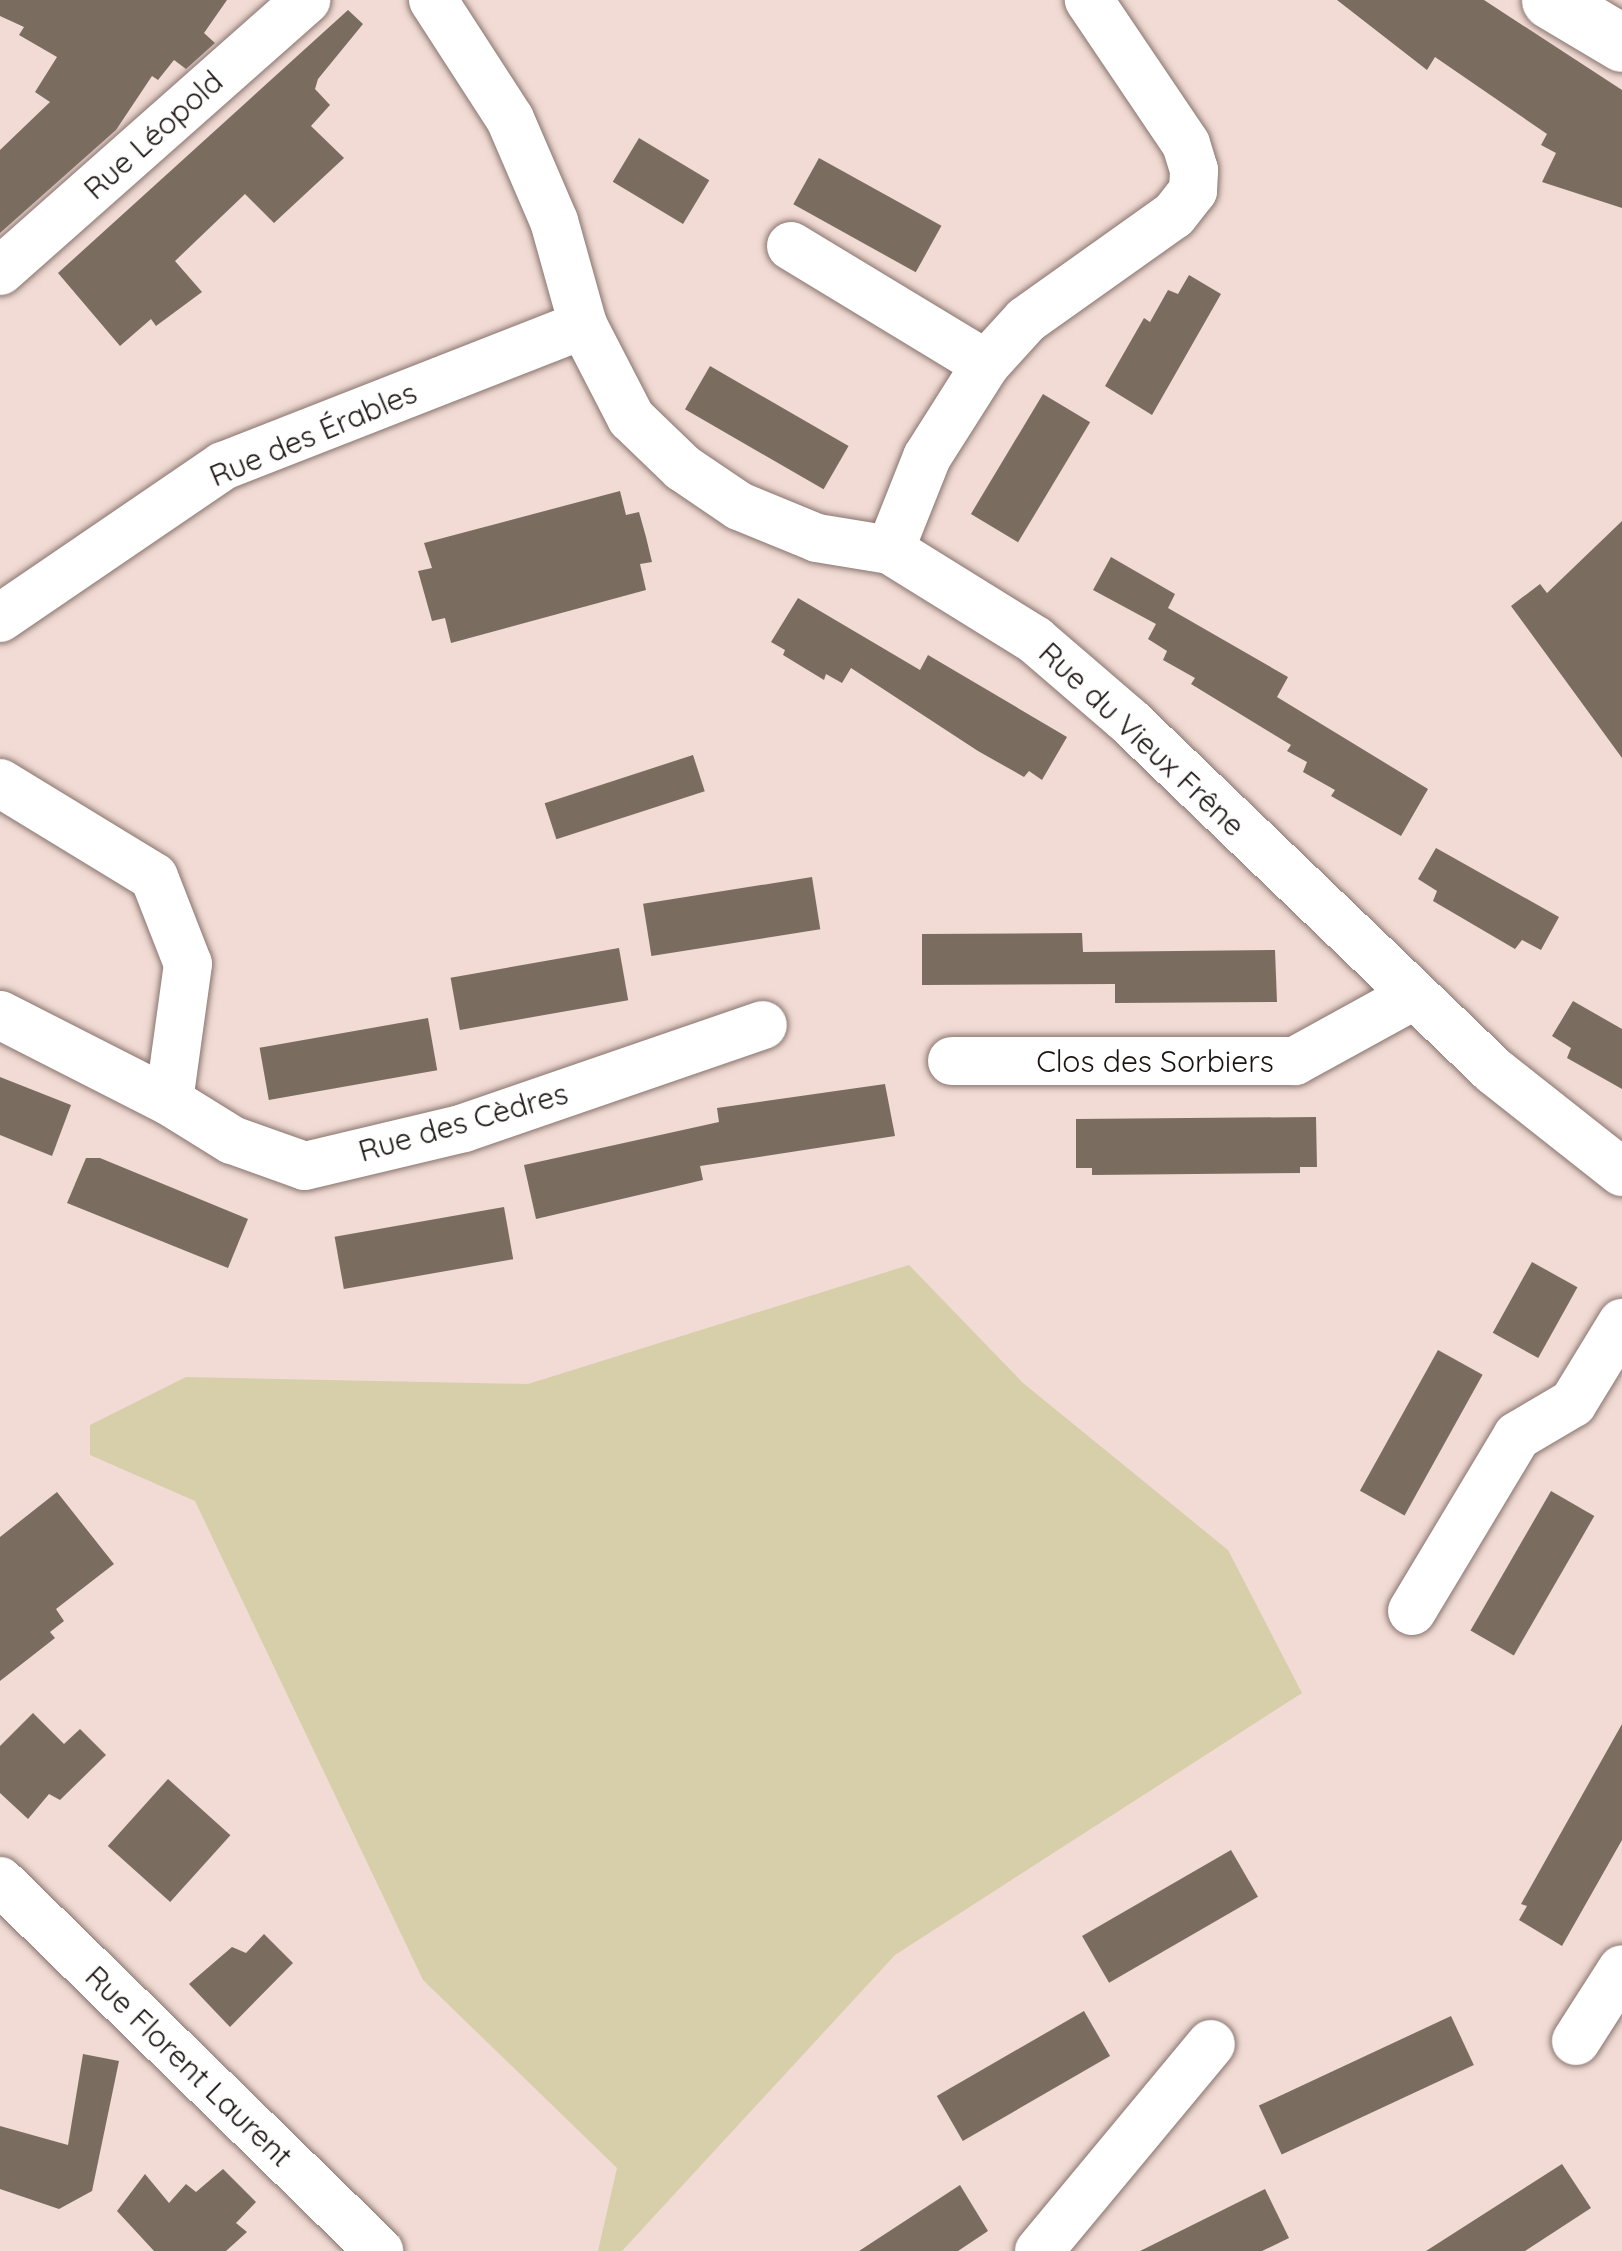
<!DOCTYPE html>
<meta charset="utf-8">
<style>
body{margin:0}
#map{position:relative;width:1622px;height:2251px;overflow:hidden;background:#f1dbd4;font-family:Quicksand,sans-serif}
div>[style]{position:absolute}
.green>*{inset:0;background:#d6cfaa}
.building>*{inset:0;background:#7a6d60;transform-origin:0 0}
.roads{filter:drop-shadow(0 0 3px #88746e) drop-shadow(0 0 3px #88746e)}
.minor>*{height:48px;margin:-24px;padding:0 24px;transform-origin:24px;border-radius:24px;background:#fff}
.tertiary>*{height:57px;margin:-28.5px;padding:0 28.5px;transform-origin:28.5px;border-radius:28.5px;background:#fff}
span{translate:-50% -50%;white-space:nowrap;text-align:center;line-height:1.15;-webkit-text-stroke:12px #fff;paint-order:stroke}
.street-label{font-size:30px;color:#1b1311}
</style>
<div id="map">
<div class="green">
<i style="clip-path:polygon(909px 1265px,1023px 1383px,1228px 1550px,1302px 1693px,895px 1955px,622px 2251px,598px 2251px,617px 2168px,423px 1980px,195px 1501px,90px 1455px,90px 1425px,186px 1377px,528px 1384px)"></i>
</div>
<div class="building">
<i style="clip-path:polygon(0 0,227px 0,204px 33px,215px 43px,186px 69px,174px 60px,158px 80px,152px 76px,116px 130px,0 233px,0 150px,50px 102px,35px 92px,57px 57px,19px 35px,24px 27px,0 16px)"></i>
<i style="clip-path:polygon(1337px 0,1484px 0,1622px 90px,1622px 208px,1542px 182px,1556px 153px,1541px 145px,1547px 134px,1435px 57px,1427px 70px)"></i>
<i style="clip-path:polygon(348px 10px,363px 24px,318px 79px,315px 89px,330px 105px,311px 126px,344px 158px,274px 223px,245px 194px,175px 261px,202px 292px,156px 326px,151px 319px,120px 346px,58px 273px)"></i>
<i style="left:639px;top:138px;width:82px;height:51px;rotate:31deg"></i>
<i style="left:819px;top:158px;width:140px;height:53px;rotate:29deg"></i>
<i style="clip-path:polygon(1189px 275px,1221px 294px,1152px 415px,1105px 386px,1144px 318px,1150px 322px,1168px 290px,1178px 294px)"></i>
<i style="left:710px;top:366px;width:160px;height:50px;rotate:30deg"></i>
<i style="left:1043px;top:394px;width:55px;height:140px;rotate:31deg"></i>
<i style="clip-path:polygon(620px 491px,626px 515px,639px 512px,646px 537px,652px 562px,640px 564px,646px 590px,451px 643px,445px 618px,432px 621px,418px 571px,432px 568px,424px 543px)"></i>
<i style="clip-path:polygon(1622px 521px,1622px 758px,1511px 606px,1540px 584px,1547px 593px)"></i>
<i style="clip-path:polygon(1111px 557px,1175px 594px,1168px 608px,1288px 677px,1277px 697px,1428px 789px,1401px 836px,1331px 796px,1335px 790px,1303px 772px,1307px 762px,1287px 751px,1291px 745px,1191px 684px,1195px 678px,1163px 660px,1167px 651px,1148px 639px,1156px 624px,1093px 590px)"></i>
<i style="clip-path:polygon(798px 598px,920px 670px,928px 655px,1067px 737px,1042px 780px,1029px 771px,1024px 777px,978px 751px,851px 668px,842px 683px,826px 674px,824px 680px,783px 655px,785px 650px,771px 642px)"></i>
<i style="left:693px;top:755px;width:38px;height:156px;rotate:72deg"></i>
<i style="clip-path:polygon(1436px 848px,1559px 917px,1541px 950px,1522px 940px,1515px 949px,1433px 901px,1437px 891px,1418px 879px)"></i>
<i style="left:812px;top:877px;width:53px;height:171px;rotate:81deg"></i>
<i style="clip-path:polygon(1082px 933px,1083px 952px,1275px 950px,1277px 1002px,1115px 1003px,1115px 984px,922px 985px,922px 934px)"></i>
<i style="left:619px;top:948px;width:53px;height:171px;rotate:80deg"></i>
<i style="clip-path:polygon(1573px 1001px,1622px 1029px,1622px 1089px,1567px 1058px,1571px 1048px,1552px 1036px)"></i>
<i style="left:428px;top:1018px;width:53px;height:171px;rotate:80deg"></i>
<i style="clip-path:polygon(0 1077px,71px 1105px,52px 1156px,0 1135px)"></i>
<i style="clip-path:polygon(885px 1084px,895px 1136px,700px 1166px,703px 1180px,536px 1219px,524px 1165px,719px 1122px,717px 1108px)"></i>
<i style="clip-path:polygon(1316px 1117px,1317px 1167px,1300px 1167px,1300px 1173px,1092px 1175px,1092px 1168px,1076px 1168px,1076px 1119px)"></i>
<i style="clip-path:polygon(86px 1158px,100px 1158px,248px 1219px,228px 1268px,67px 1203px)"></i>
<i style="left:504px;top:1207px;width:53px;height:172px;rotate:80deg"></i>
<i style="left:1532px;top:1262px;width:52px;height:81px;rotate:29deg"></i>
<i style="left:1438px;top:1350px;width:51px;height:161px;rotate:29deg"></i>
<i style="left:1551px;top:1491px;width:50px;height:161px;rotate:30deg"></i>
<i style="clip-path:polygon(57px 1492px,114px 1564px,56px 1609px,64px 1621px,50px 1632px,55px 1638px,0 1681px,0 1537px)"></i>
<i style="clip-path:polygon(33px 1713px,64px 1744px,80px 1729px,106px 1755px,60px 1800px,49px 1794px,28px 1819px,0 1793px,0 1746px)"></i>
<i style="clip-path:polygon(1622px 1724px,1622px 1840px,1562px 1946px,1519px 1920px,1527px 1906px,1521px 1904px)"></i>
<i style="left:168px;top:1779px;width:84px;height:90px;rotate:42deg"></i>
<i style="left:1231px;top:1850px;width:54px;height:172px;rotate:60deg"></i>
<i style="clip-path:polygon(264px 1934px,293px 1963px,230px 2027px,189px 1984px,232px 1947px,246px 1953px)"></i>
<i style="left:1084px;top:2011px;width:52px;height:170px;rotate:60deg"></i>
<i style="left:1451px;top:2016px;width:54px;height:212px;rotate:65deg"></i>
<i style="clip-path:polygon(83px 2054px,119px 2061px,92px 2191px,59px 2209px,0 2189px,0 2126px,68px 2145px)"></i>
<i style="clip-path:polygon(1562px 2164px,1591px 2208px,1525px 2251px,1426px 2251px)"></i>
<i style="clip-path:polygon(223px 2169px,256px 2202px,236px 2223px,247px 2232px,226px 2251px,154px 2251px,117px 2211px,145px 2174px,169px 2203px,186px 2184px,196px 2192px)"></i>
<i style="clip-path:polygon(960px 2185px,988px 2231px,958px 2251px,859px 2251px)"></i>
<i style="clip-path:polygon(1265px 2189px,1289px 2238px,1262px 2251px,1140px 2251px)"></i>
</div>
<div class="roads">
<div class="minor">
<i style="left:433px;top:0;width:142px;rotate:57.1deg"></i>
<i style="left:510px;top:119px;width:111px;rotate:66.7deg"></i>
<i style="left:554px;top:221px;width:108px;rotate:74.4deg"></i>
<i style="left:583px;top:325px;width:105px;rotate:62.7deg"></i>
<i style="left:631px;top:418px;width:72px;rotate:43.9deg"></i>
<i style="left:683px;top:468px;width:68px;rotate:34.2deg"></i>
<i style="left:739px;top:506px;width:84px;rotate:22.3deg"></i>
<i style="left:817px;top:538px;width:74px;rotate:9.3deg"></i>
<i style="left:890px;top:550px;width:171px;rotate:31.8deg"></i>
<i style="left:1035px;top:640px;width:123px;rotate:40.7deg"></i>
<i style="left:1128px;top:720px;width:507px;rotate:43.8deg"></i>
<i style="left:1494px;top:1071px;width:163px;rotate:38.3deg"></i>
<i style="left:791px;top:246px;width:228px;rotate:31.2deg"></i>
<i style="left:0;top:271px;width:409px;rotate:-41.5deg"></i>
<i style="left:890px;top:550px;width:100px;rotate:-68.3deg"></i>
<i style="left:927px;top:457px;width:110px;rotate:-57.6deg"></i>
<i style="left:986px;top:364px;width:59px;rotate:-47.7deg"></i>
<i style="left:1026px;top:320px;width:181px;rotate:-35.4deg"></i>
<i style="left:1174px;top:215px;width:31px;rotate:-52deg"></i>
<i style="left:1193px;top:191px;width:21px;rotate:-87deg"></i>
<i style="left:1194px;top:170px;width:27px;rotate:-107deg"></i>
<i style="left:1186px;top:144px;width:174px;rotate:-124deg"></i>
<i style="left:0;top:618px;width:270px;rotate:-34.3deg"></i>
<i style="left:223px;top:466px;width:387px;rotate:-21.4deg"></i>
<i style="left:0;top:783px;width:180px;rotate:31.4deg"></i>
<i style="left:154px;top:877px;width:93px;rotate:68.7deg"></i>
<i style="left:188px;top:964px;width:138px;rotate:97.9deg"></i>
<i style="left:0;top:1015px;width:190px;rotate:27deg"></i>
<i style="left:169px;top:1101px;width:74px;rotate:31.8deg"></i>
<i style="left:232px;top:1140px;width:77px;rotate:19.6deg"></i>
<i style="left:305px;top:1166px;width:163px;rotate:-13.4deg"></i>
<i style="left:464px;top:1128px;width:316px;rotate:-19deg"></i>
<i style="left:952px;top:1061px;width:343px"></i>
<i style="left:1295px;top:1061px;width:135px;rotate:-28.8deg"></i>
<i style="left:1412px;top:1611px;width:204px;rotate:-59deg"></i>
<i style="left:1517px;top:1436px;width:65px;rotate:-30.5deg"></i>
<i style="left:1573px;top:1403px;width:94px;rotate:-58.5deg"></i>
<i style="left:0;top:1881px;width:530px;rotate:44.31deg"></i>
<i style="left:1576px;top:2041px;width:85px;rotate:-57.4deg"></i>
<i style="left:1039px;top:2251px;width:269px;rotate:-50.3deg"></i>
</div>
<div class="tertiary">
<i style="left:1550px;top:0;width:84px;rotate:30.8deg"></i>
</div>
</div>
<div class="street-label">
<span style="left:153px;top:135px;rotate:-42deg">Rue Léopold</span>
<span style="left:313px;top:434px;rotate:-23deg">Rue des Érables</span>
<span style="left:1142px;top:739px;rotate:43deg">Rue du Vieux Frêne</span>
<span style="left:1155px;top:1061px">Clos des Sorbiers</span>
<span style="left:463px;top:1122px;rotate:-16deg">Rue des Cèdres</span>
<span style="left:189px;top:2066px;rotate:44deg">Rue Florent Laurent</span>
</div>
</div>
